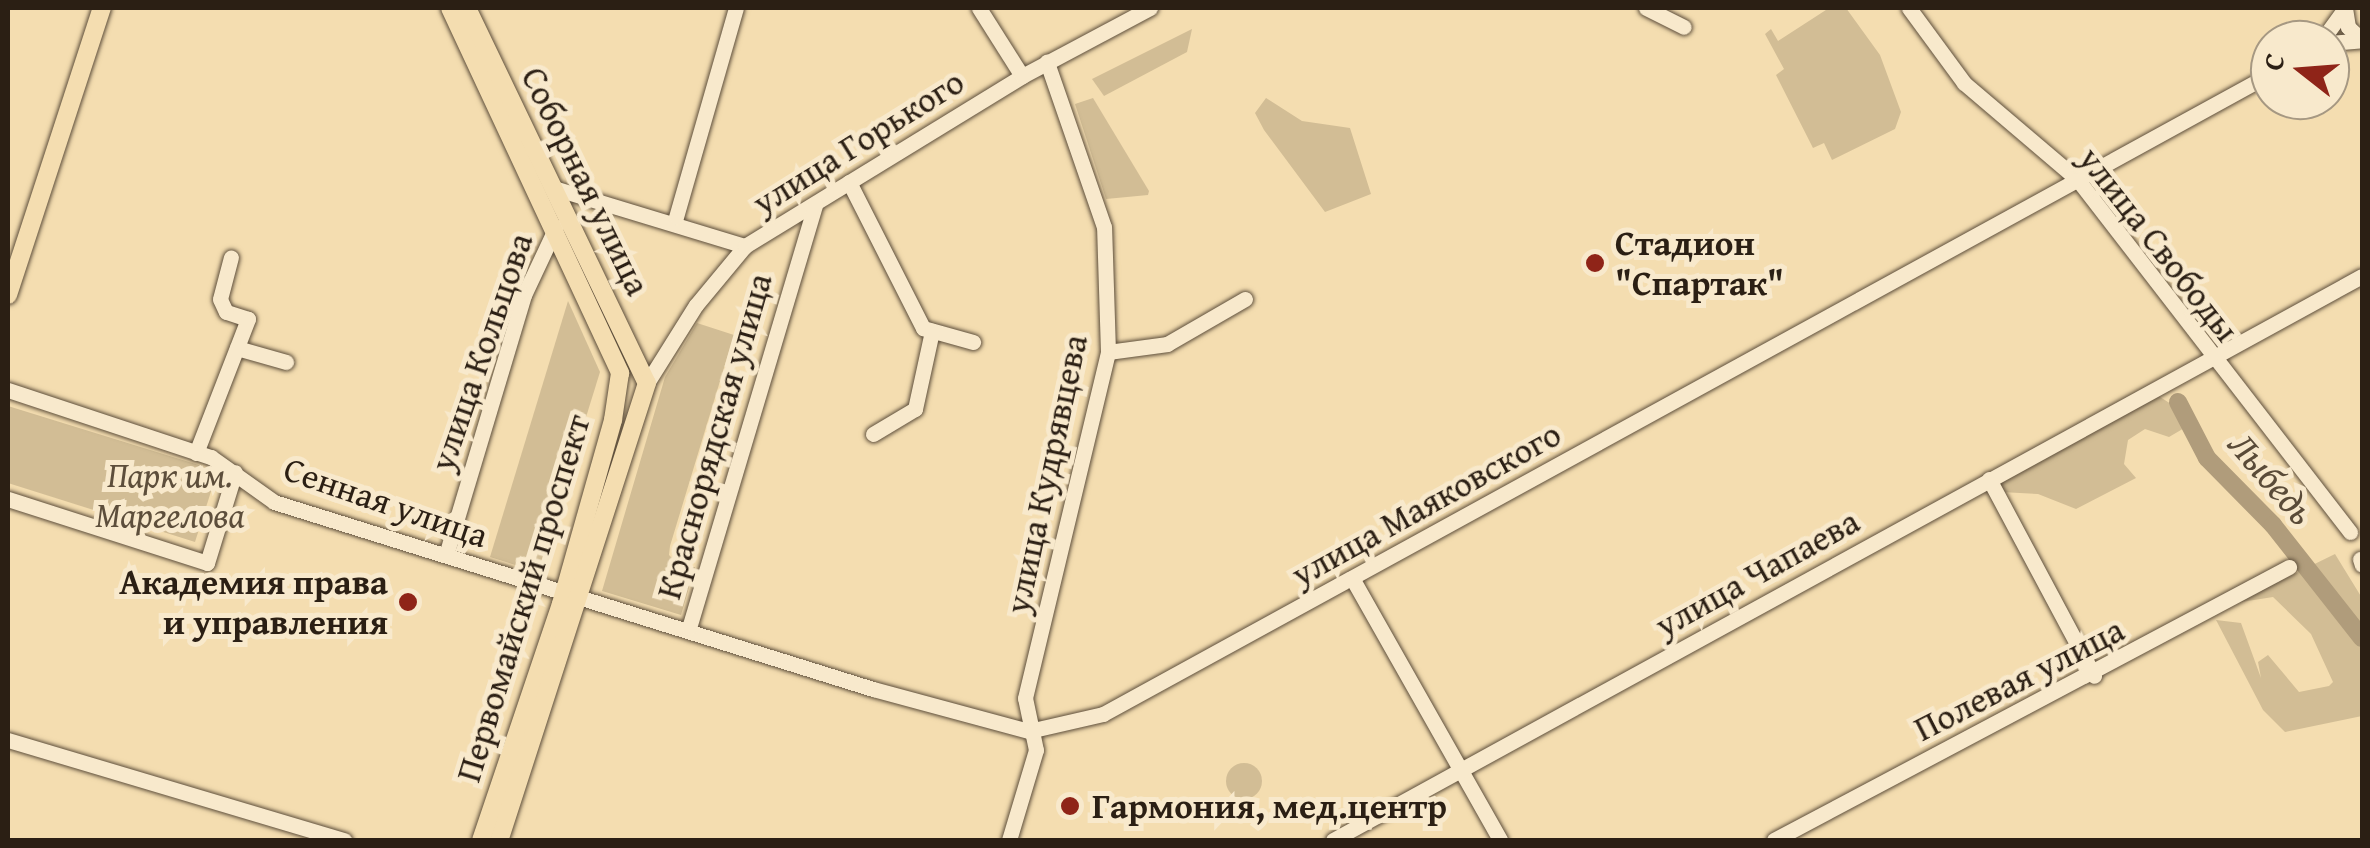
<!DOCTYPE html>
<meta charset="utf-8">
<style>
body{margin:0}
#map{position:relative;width:2370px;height:848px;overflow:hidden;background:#f4ddb0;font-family:"Gentium Book Plus",serif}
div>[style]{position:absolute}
.green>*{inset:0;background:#d2bd95}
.round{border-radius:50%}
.river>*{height:18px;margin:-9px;padding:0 9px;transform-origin:9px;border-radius:9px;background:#b09c7b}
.roads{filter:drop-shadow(0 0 2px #5d4e3b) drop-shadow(0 0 2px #5d4e3b)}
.minor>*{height:15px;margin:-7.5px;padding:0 7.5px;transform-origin:7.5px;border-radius:7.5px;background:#f8e9cc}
.major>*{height:18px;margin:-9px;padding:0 9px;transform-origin:9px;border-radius:9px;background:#f4ddb0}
.dots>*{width:28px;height:28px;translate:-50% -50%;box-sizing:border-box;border:5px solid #f8e9cc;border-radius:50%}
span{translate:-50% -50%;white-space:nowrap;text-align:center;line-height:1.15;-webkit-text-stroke:10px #f8e9cc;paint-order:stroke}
.street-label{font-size:35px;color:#2b1f14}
.poi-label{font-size:35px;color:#2b1f14;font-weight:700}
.left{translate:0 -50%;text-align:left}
.right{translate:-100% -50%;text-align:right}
.park-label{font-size:35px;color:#5d4e3b;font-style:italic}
.water-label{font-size:38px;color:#5a4b38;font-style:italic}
.frame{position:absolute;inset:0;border:10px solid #2b1f14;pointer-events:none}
.north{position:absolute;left:2250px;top:20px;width:100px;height:100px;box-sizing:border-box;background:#f8e9cc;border:2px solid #a69882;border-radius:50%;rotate:287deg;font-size:28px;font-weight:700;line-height:40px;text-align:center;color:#2b1f14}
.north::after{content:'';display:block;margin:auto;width:35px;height:45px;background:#8f2418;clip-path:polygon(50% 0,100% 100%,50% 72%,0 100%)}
</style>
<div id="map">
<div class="green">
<i style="clip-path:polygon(1829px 8px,1846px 8px,1880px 55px,1901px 112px,1895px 129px,1832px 160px,1824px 143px,1813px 148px,1776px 75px,1784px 69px,1765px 34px,1771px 29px,1778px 41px)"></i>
<i style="clip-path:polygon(1192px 29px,1187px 52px,1104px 96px,1092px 79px)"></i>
<i style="clip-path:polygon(1093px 98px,1149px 191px,1148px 195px,1106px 199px,1075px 104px)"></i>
<i style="clip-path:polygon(1266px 98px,1302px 121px,1350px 128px,1371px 194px,1325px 212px,1264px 130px,1255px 113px)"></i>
<i style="clip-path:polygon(568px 301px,600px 372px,538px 572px,490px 557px)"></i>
<i style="clip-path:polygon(697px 323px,734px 335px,670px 546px,669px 555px,681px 567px,695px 567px,681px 615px,602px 591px,665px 377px)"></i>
<i style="clip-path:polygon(2154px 393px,2174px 406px,2186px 427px,2169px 437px,2145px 429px,2128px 440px,2124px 464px,2136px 478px,2076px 509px,2038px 494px,2001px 492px,1994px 480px)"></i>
<i style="clip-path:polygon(8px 406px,202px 466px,214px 482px,195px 542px,8px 483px)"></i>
<i style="clip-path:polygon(2335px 554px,2362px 598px,2362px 716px,2285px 732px,2263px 710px,2216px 620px,2241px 623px,2261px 678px,2258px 662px,2268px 655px,2299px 692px,2329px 686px,2333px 682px,2311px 634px,2273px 597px,2235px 603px)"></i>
<i class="round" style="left:1226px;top:763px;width:36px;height:36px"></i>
</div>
<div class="river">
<i style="left:2178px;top:402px;width:63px;rotate:62.6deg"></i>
<i style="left:2207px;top:458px;width:94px;rotate:45.4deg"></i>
<i style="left:2273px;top:525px;width:144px;rotate:51.8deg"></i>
</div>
<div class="roads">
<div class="minor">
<i style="left:979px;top:8px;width:80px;rotate:57.7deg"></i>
<i style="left:1646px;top:8px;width:42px;rotate:26.6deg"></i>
<i style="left:1909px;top:8px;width:93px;rotate:53.7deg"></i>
<i style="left:1964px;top:83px;width:150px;rotate:40.4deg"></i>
<i style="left:2078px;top:180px;width:445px;rotate:52.3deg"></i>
<i style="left:2345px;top:8px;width:19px;rotate:81deg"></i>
<i style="left:2348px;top:27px;width:19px;rotate:43deg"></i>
<i style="left:2322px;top:40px;width:39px;rotate:-54deg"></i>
<i style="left:2330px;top:43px;width:32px;rotate:-5deg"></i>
<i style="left:849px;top:182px;width:164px;rotate:63.1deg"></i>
<i style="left:923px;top:328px;width:52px;rotate:15.6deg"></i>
<i style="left:554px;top:188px;width:200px;rotate:16.9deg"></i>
<i style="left:676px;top:217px;width:217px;rotate:-74deg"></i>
<i style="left:237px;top:348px;width:51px;rotate:15.9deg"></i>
<i style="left:1108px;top:352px;width:60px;rotate:-7.7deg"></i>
<i style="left:1167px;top:344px;width:90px;rotate:-30deg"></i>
<i style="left:647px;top:383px;width:92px;rotate:-57.9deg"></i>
<i style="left:696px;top:305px;width:77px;rotate:-50.3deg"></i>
<i style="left:745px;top:246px;width:325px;rotate:-31.5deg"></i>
<i style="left:1022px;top:76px;width:145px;rotate:-28deg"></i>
<i style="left:8px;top:390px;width:214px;rotate:18.3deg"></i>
<i style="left:211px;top:457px;width:77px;rotate:35.5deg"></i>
<i style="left:274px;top:502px;width:628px;rotate:17.34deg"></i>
<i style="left:873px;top:689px;width:162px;rotate:15.1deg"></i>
<i style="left:1029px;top:731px;width:76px;rotate:-12.9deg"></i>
<i style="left:1103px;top:714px;width:1331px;rotate:-28.74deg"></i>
<i style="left:873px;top:434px;width:49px;rotate:-30.8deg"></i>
<i style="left:915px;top:409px;width:80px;rotate:-77.7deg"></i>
<i style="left:196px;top:453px;width:144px;rotate:-68.8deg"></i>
<i style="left:248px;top:319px;width:23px;rotate:-162deg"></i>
<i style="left:226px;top:312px;width:14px;rotate:-115deg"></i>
<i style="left:220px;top:299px;width:43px;rotate:-75.3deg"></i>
<i style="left:1989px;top:479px;width:223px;rotate:61.9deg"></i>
<i style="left:8px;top:499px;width:209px;rotate:17.8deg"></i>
<i style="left:207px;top:563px;width:95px;rotate:-72.9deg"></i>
<i style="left:446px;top:555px;width:271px;rotate:-73.3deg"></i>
<i style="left:524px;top:295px;width:75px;rotate:-64.8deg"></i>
<i style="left:2360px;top:559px;width:6px;rotate:72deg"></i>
<i style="left:1352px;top:578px;width:301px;rotate:60.5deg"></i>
<i style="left:689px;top:628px;width:442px;rotate:-73.4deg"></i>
<i style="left:8px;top:740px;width:351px;rotate:16.6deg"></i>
<i style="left:1009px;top:840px;width:94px;rotate:-73.3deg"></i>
<i style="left:1036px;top:750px;width:53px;rotate:-101.9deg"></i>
<i style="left:1025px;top:698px;width:356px;rotate:-76.5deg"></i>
<i style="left:1108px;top:352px;width:125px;rotate:-91.8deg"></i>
<i style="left:1104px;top:227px;width:175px;rotate:-109.1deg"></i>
<i style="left:1333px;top:840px;width:1173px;rotate:-28.73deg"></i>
<i style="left:1774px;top:840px;width:583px;rotate:-27.93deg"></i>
</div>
<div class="major">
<i style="left:450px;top:8px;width:403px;rotate:65deg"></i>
<i style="left:620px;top:373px;width:48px;rotate:98.5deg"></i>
<i style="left:613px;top:420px;width:191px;rotate:105.8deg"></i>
<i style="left:561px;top:604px;width:249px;rotate:108.7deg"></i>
<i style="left:467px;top:8px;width:416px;rotate:64.4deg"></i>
<i style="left:647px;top:383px;width:480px;rotate:107.9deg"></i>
<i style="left:8px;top:295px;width:302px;rotate:-71.9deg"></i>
</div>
</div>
<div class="dots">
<i style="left:1595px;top:263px;background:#8f2418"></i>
<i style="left:408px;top:602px;background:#8f2418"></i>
<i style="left:1070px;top:806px;background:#8f2418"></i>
</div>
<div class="street-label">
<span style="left:858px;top:142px;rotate:-32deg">улица Горького</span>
<span style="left:586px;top:181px;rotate:64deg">Соборная улица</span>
<span style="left:2159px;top:244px;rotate:52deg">улица Свободы</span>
<span style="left:481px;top:352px;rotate:-71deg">улица Кольцова</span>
<span style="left:714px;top:436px;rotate:-74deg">Краснорядская улица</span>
<span style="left:1046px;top:474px;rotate:-78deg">улица Кудрявцева</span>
<span style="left:386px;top:502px;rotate:19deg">Сенная улица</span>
<span style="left:1426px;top:504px;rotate:-29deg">улица Маяковского</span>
<span style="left:1757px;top:573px;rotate:-29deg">улица Чапаева</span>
<span style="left:523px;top:598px;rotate:-73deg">Первомайский проспект</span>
<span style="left:2019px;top:679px;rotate:-27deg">Полевая улица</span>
</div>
<div class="poi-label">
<span class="left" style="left:1615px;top:263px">Стадион<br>"Спартак"</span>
<span class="right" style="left:388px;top:602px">Академия права<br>и управления</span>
<span class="left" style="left:1092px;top:806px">Гармония, мед.центр</span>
</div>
<div class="park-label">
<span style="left:170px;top:495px">Парк им.<br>Маргелова</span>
</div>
<div class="water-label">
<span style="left:2272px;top:478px;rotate:49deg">Лыбедь</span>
</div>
<div class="frame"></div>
<div class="north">С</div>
</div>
